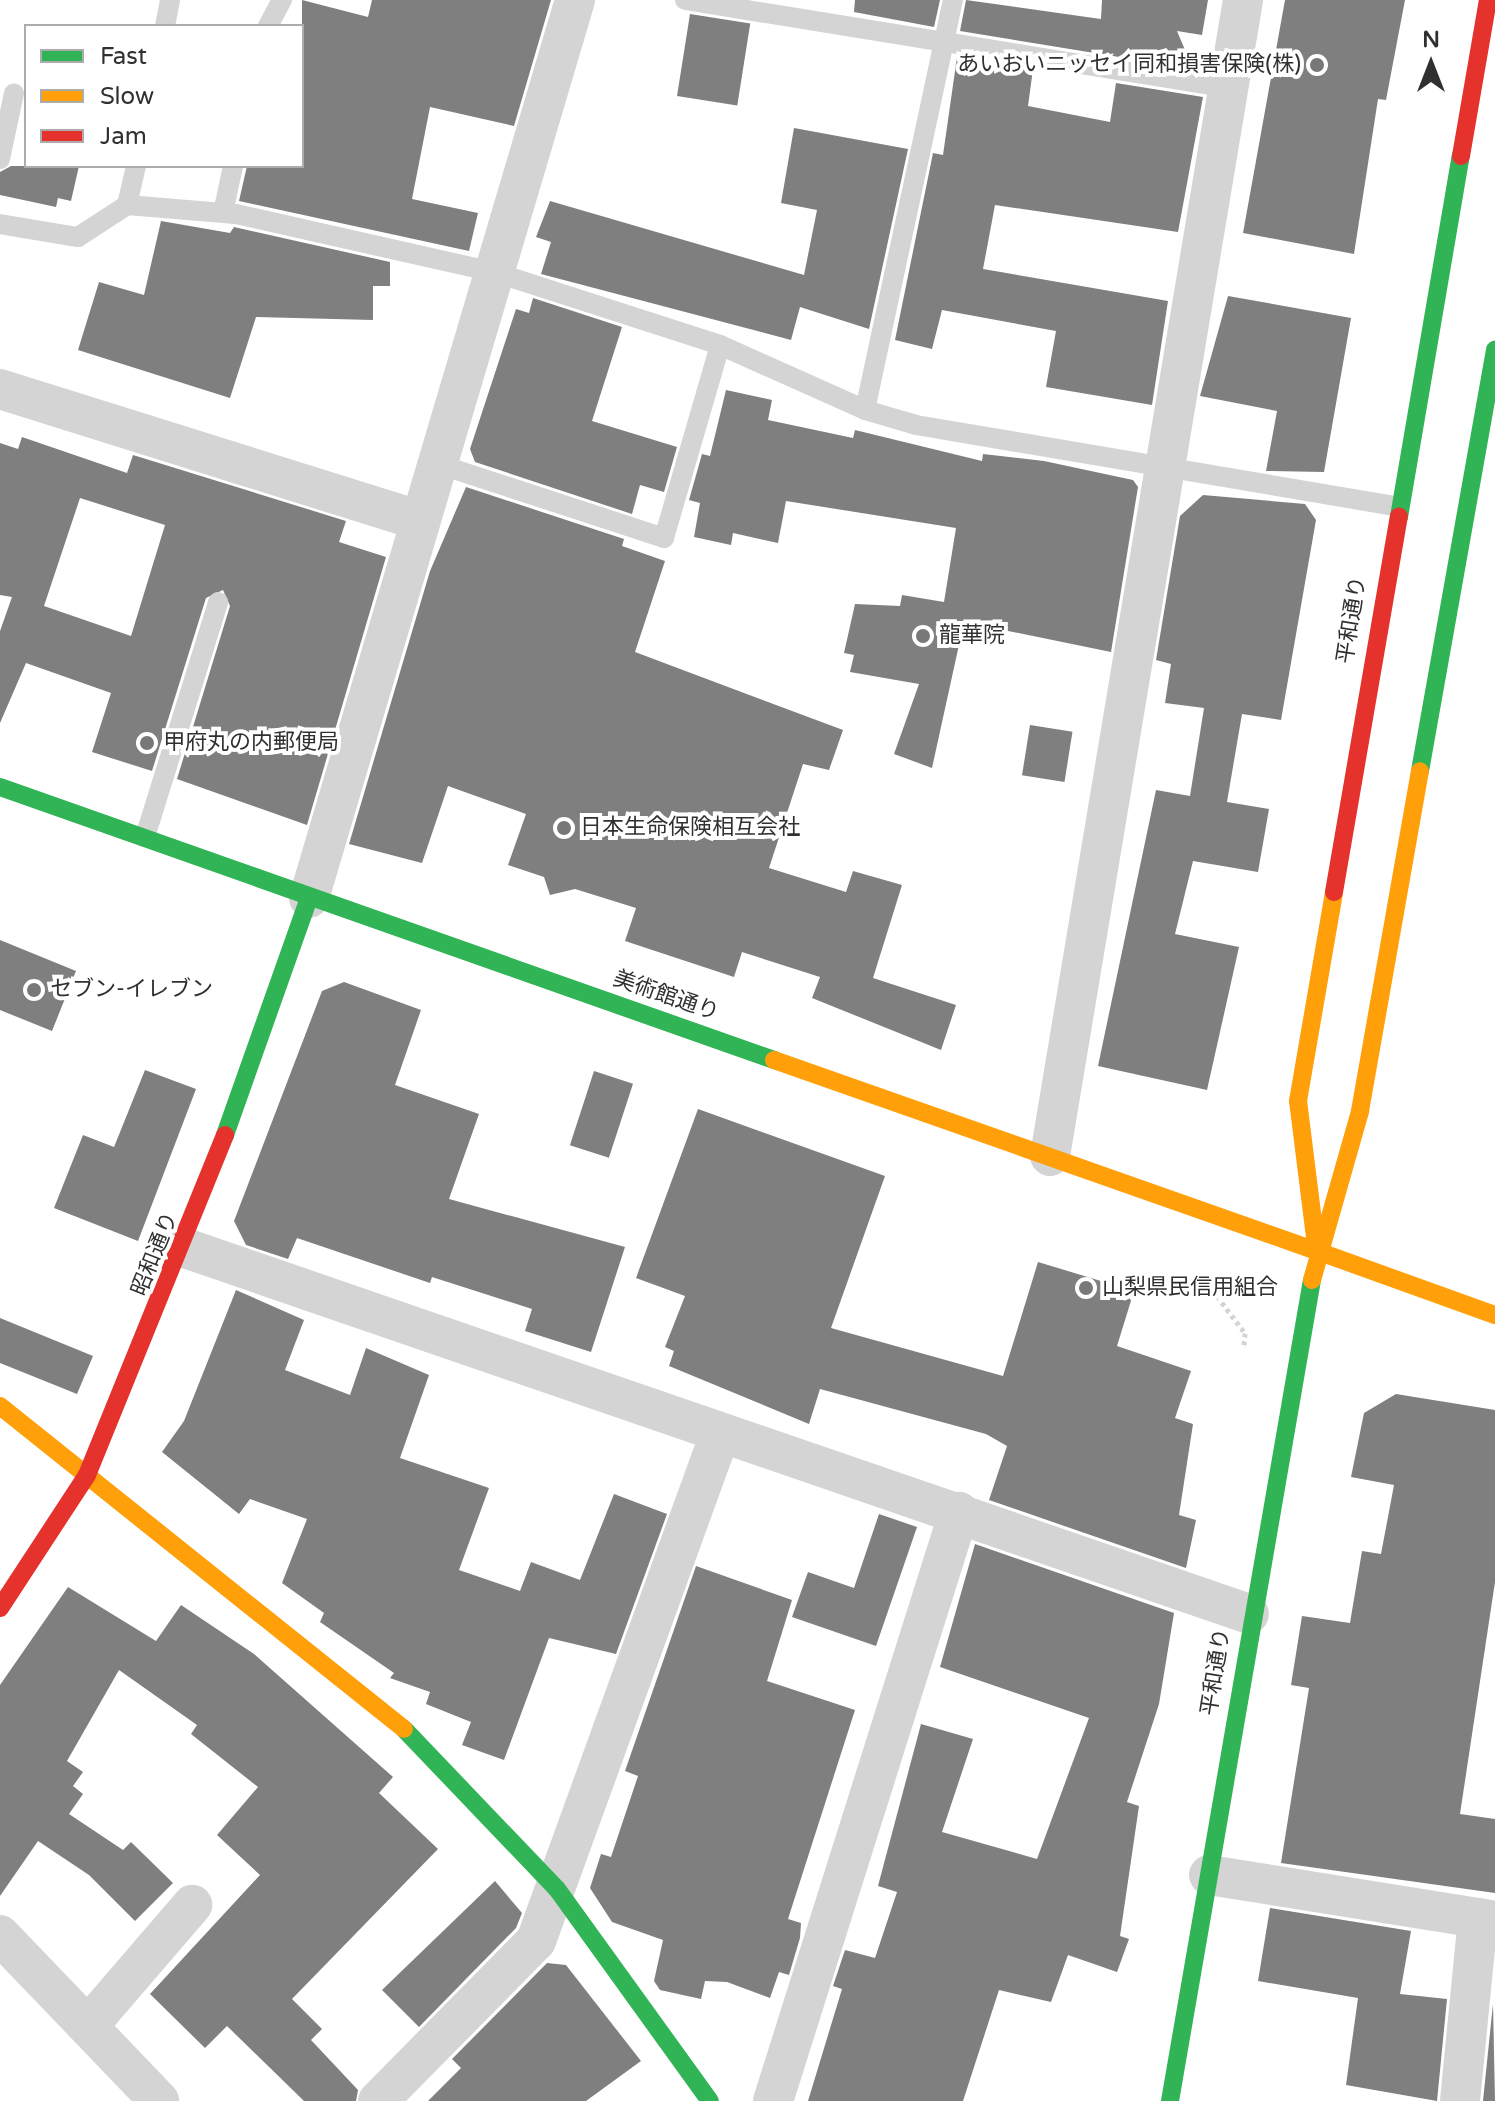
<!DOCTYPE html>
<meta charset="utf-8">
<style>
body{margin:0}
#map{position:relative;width:1495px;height:2101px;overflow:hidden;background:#fff;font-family:"Varela Round","Noto Sans JP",sans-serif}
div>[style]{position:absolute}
.building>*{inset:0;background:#7f7f7f;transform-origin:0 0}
.path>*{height:5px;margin-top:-2.5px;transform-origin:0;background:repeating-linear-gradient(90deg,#d4d4d4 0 4px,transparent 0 8px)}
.lane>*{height:20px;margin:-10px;padding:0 10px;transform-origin:10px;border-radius:10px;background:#d4d4d4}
.street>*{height:40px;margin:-20px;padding:0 20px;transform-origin:20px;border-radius:20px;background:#d4d4d4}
.fast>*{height:18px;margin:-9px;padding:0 9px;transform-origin:9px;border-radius:9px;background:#30b455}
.slow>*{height:18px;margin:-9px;padding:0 9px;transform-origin:9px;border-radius:9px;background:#ff9f0a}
.jam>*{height:18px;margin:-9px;padding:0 9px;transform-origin:9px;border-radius:9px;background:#e5322d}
.dots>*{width:22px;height:22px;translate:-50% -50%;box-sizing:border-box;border:4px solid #fff;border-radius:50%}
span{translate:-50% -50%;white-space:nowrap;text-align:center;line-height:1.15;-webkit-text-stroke:8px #fff;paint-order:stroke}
.poi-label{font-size:22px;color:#303030}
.right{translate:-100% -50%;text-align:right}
.left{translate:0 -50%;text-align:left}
.street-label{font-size:22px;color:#303030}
.legend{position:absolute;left:24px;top:24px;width:280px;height:144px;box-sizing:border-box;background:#fff;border:2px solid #acacac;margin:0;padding:10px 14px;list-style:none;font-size:24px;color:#303030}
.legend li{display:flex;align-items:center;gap:16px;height:40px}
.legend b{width:40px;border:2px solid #acacac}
.north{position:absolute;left:1391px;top:24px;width:80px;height:80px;-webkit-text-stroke:6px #fff;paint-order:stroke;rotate:0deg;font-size:22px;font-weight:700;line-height:32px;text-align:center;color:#303030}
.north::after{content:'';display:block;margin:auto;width:28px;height:36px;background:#303030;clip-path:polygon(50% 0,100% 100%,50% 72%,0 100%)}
</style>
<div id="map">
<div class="building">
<i style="clip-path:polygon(302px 0,368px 17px,372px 0,551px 0,514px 126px,430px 107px,412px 199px,478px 213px,469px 251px,239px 201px,247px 166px,302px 166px)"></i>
<i style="clip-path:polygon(855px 0,940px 0,934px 27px,854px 12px)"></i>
<i style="clip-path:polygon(966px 0,1129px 23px,1101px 19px,1102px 0,1208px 0,1202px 35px,1177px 31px,1193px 69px,960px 31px)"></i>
<i style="clip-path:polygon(1285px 0,1405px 0,1386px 100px,1378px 99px,1354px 254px,1243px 233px)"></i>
<i style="left:690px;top:14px;width:61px;height:83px;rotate:9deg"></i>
<i style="clip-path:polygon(957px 57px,1033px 69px,1028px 106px,1110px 122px,1116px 83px,1203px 97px,1178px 232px,995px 205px,983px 269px,1168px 301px,1152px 405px,1046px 387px,1056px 331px,942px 310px,932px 349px,895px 340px,933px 153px,943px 155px)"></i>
<i style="clip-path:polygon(794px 128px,908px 149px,869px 329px,800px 307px,791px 340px,541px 274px,551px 242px,536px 237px,550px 201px,804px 275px,817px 210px,781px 203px)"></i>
<i style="clip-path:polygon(11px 166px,79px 166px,71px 201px,58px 198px,56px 207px,0 195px,0 172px)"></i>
<i style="clip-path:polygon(161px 221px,230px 233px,234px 227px,390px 262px,390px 286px,373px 286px,373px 320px,256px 317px,230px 398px,78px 350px,99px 282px,144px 295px)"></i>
<i style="clip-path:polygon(1228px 296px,1351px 318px,1324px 472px,1266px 471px,1277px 411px,1200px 396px)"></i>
<i style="clip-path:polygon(533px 298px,622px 327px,592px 421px,677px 447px,664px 492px,640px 485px,632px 514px,475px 462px,470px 449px,516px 309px,529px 313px)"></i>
<i style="clip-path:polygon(726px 390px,772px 400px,768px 420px,853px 438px,855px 430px,982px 461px,983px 454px,1044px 461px,1133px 480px,1138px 487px,1111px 652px,964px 622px,932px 768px,894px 754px,919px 684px,850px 672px,854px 655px,844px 653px,855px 604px,900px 606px,902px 595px,944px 602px,956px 528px,786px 501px,778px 543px,733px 533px,731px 545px,694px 537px,700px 503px,689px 500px,702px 454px,710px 456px)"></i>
<i style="clip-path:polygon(evenodd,22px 437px,127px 473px,133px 455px,346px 521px,339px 542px,386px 557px,307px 825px,177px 779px,230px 606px,223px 590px,206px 598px,152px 771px,92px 752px,111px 693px,26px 663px,0 723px,0 631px,12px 597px,0 595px,0 443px,18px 449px,22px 437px,80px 498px,165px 525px,131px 636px,44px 606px,80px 498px)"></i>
<i style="clip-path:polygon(466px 487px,624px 539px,622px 546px,665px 561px,635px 652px,843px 730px,829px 770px,803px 764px,769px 868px,846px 892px,853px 871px,902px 885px,873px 978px,956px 1005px,941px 1050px,812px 998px,820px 977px,742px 952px,734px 977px,625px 941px,636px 908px,575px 889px,550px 895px,544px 877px,508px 865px,526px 814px,448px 786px,422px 863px,349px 844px,430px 571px)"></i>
<i style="clip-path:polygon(1203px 495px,1305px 504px,1316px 520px,1281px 720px,1242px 714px,1227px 802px,1269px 809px,1258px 872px,1193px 861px,1175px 934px,1239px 947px,1207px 1090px,1098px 1066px,1156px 790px,1190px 796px,1204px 708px,1165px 703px,1171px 664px,1156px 660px,1180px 516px)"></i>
<i style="left:1030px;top:725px;width:43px;height:51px;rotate:9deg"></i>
<i style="clip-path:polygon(0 940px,76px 971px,52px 1031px,0 1010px)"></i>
<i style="clip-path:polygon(344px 982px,421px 1010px,395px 1085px,479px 1114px,449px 1199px,625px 1247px,591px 1352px,525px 1331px,532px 1309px,432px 1277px,430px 1283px,297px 1238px,288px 1259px,246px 1245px,234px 1221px,322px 991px)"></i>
<i style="clip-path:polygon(145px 1070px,196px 1089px,138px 1241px,54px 1208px,83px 1135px,114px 1147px)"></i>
<i style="left:594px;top:1071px;width:41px;height:78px;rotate:18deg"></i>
<i style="clip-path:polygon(698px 1109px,885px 1176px,831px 1328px,1003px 1376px,1038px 1262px,1134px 1291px,1117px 1346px,1191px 1371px,1175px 1418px,1193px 1424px,1179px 1515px,1196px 1520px,1186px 1568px,989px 1500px,1007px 1446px,986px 1434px,820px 1389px,809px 1424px,669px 1366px,674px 1351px,665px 1347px,685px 1296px,636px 1278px)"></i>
<i style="clip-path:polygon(236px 1290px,304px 1320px,285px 1370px,350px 1395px,366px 1348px,429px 1375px,400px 1458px,489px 1488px,459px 1570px,520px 1591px,531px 1562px,580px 1580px,614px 1494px,667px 1514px,616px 1654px,549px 1638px,504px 1760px,462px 1745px,471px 1722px,426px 1704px,430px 1692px,390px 1678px,394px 1673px,320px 1622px,324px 1613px,282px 1583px,307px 1519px,250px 1499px,239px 1514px,162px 1452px,184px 1421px)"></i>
<i style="clip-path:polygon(0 1318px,93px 1356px,77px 1394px,0 1363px)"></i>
<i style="clip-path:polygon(1396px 1394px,1495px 1410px,1495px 1582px,1460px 1814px,1495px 1819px,1495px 1893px,1281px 1863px,1309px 1688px,1291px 1685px,1302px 1616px,1350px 1623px,1362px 1551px,1381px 1554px,1394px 1485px,1351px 1477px,1364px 1413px)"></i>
<i style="clip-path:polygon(879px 1514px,917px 1527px,876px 1646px,792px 1617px,808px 1572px,854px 1588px)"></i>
<i style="clip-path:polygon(975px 1544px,1174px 1613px,1159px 1704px,1127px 1802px,1139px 1806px,1120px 1936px,1129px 1939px,1117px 1972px,1068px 1955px,1051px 2002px,999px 1990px,963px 2101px,808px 2101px,842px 1989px,833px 1986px,845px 1950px,875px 1958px,897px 1892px,878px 1886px,921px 1724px,973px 1739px,942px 1832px,1037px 1859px,1089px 1718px,940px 1667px)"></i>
<i style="clip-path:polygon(696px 1566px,792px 1600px,767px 1681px,855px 1710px,788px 1919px,801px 1923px,800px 1938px,789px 1975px,779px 1972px,770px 1998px,727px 1982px,705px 1981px,701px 1999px,660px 1990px,654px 1981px,663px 1940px,612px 1922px,590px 1888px,601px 1854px,611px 1857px,638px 1776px,625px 1771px)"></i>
<i style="clip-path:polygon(68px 1587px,156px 1641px,181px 1605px,254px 1654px,393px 1777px,379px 1793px,438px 1849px,292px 1999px,322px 2029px,311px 2040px,358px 2090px,356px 2101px,304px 2101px,227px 2026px,205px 2048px,150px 1994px,260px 1875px,217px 1835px,258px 1787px,191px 1734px,197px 1725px,119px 1670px,67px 1761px,83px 1772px,73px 1786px,83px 1794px,69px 1814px,123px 1850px,131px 1842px,173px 1883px,135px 1921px,89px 1875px,38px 1841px,0 1896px,0 1685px)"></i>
<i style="clip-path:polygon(495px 1881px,522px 1913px,516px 1928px,419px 2027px,382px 1990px)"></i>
<i style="clip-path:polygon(1270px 1908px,1411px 1931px,1400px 1994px,1447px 1999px,1437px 2101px,1346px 2085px,1358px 1998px,1258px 1981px)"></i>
<i style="clip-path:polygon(547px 1963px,566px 1965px,641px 2061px,586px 2101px,428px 2101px,461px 2068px,452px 2059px)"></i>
<i style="clip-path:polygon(1493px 2004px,1495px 2101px,1483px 2101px)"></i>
</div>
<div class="path">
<i style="left:1217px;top:1296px;width:46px;rotate:52.9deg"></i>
<i style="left:1245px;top:1333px;width:12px;rotate:95deg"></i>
</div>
<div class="lane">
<i style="left:685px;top:0;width:551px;rotate:9.19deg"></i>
<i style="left:165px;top:26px;width:26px;rotate:-79deg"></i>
<i style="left:268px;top:26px;width:30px;rotate:-62deg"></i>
<i style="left:0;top:159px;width:67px;rotate:-78deg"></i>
<i style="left:127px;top:205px;width:40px;rotate:-77deg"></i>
<i style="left:223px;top:213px;width:48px;rotate:-78deg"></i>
<i style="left:0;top:224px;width:79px;rotate:9.5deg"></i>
<i style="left:78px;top:237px;width:59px;rotate:-33.1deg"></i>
<i style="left:127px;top:205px;width:109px;rotate:4.7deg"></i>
<i style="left:236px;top:214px;width:264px;rotate:12.7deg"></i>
<i style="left:494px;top:272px;width:237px;rotate:17.9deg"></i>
<i style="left:720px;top:345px;width:159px;rotate:24.1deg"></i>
<i style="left:865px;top:410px;width:53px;rotate:16.4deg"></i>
<i style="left:916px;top:425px;width:486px;rotate:9.6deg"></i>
<i style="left:865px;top:410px;width:419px;rotate:-77.9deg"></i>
<i style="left:438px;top:464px;width:238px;rotate:18.1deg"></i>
<i style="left:664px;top:538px;width:201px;rotate:-73.8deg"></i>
<i style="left:145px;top:837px;width:246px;rotate:-72.7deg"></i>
</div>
<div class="street">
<i style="left:0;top:389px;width:439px;rotate:17.4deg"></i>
<i style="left:309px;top:898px;width:937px;rotate:-73.5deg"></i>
<i style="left:1050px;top:1156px;width:1172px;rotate:-80.52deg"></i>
<i style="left:185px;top:1248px;width:1125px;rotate:18.98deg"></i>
<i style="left:1209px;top:1875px;width:290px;rotate:9.1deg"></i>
<i style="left:0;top:1935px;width:230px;rotate:46.2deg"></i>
<i style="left:88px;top:2026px;width:160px;rotate:-49.3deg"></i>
<i style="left:378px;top:2101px;width:225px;rotate:-45.4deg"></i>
<i style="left:536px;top:1941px;width:539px;rotate:-70.05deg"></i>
<i style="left:773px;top:2101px;width:618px;rotate:-72.47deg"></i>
<i style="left:1460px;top:2101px;width:184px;rotate:-84.4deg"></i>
</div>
<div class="fast">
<i style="left:1399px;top:517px;width:366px;rotate:-80.3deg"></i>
<i style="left:1420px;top:771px;width:428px;rotate:-79.9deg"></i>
<i style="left:0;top:787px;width:821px;rotate:19.43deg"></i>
<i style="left:225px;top:1135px;width:251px;rotate:-70.5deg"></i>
<i style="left:404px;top:1729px;width:221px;rotate:46.3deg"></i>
<i style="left:557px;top:1889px;width:261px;rotate:54.2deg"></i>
<i style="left:1170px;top:2101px;width:833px;rotate:-80.19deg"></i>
</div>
<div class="slow">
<i style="left:774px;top:1060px;width:576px;rotate:19.38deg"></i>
<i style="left:1315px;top:1237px;width:137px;rotate:-97.1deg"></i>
<i style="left:1298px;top:1101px;width:212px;rotate:-80.2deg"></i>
<i style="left:1317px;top:1251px;width:189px;rotate:19.8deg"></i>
<i style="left:1312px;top:1280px;width:176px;rotate:-74.1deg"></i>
<i style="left:1360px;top:1111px;width:345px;rotate:-80deg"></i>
<i style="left:0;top:1406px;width:517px;rotate:38.64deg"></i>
</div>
<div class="jam">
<i style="left:1461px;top:156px;width:158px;rotate:-80.2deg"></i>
<i style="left:1334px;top:892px;width:381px;rotate:-80.2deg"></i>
<i style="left:0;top:1608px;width:159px;rotate:-56.8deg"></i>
<i style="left:87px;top:1475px;width:367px;rotate:-67.9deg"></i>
</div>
<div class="dots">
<i style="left:1317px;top:65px;background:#787878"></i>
<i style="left:923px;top:636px;background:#787878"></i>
<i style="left:147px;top:743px;background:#787878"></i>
<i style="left:564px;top:828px;background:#787878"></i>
<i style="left:34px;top:990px;background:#787878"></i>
<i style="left:1086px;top:1288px;background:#787878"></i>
</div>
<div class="poi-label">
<span class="right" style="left:1301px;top:65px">あいおいニッセイ同和損害保険(株)</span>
<span class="left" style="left:939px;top:636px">龍華院</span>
<span class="left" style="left:163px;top:743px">甲府丸の内郵便局</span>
<span class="left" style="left:580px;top:828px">日本生命保険相互会社</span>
<span class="left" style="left:50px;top:990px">セブン-イレブン</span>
<span class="left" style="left:1102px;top:1288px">山梨県民信用組合</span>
</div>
<div class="street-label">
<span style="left:1352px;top:620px;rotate:-81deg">平和通り</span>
<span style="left:666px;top:996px;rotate:19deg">美術館通り</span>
<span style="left:155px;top:1254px;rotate:-68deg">昭和通り</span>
<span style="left:1216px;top:1672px;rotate:-81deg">平和通り</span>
</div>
<ul class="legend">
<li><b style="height:10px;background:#30b455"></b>Fast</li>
<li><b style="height:10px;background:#ff9f0a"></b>Slow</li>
<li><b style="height:10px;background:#e5322d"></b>Jam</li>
</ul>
<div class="north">N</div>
</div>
